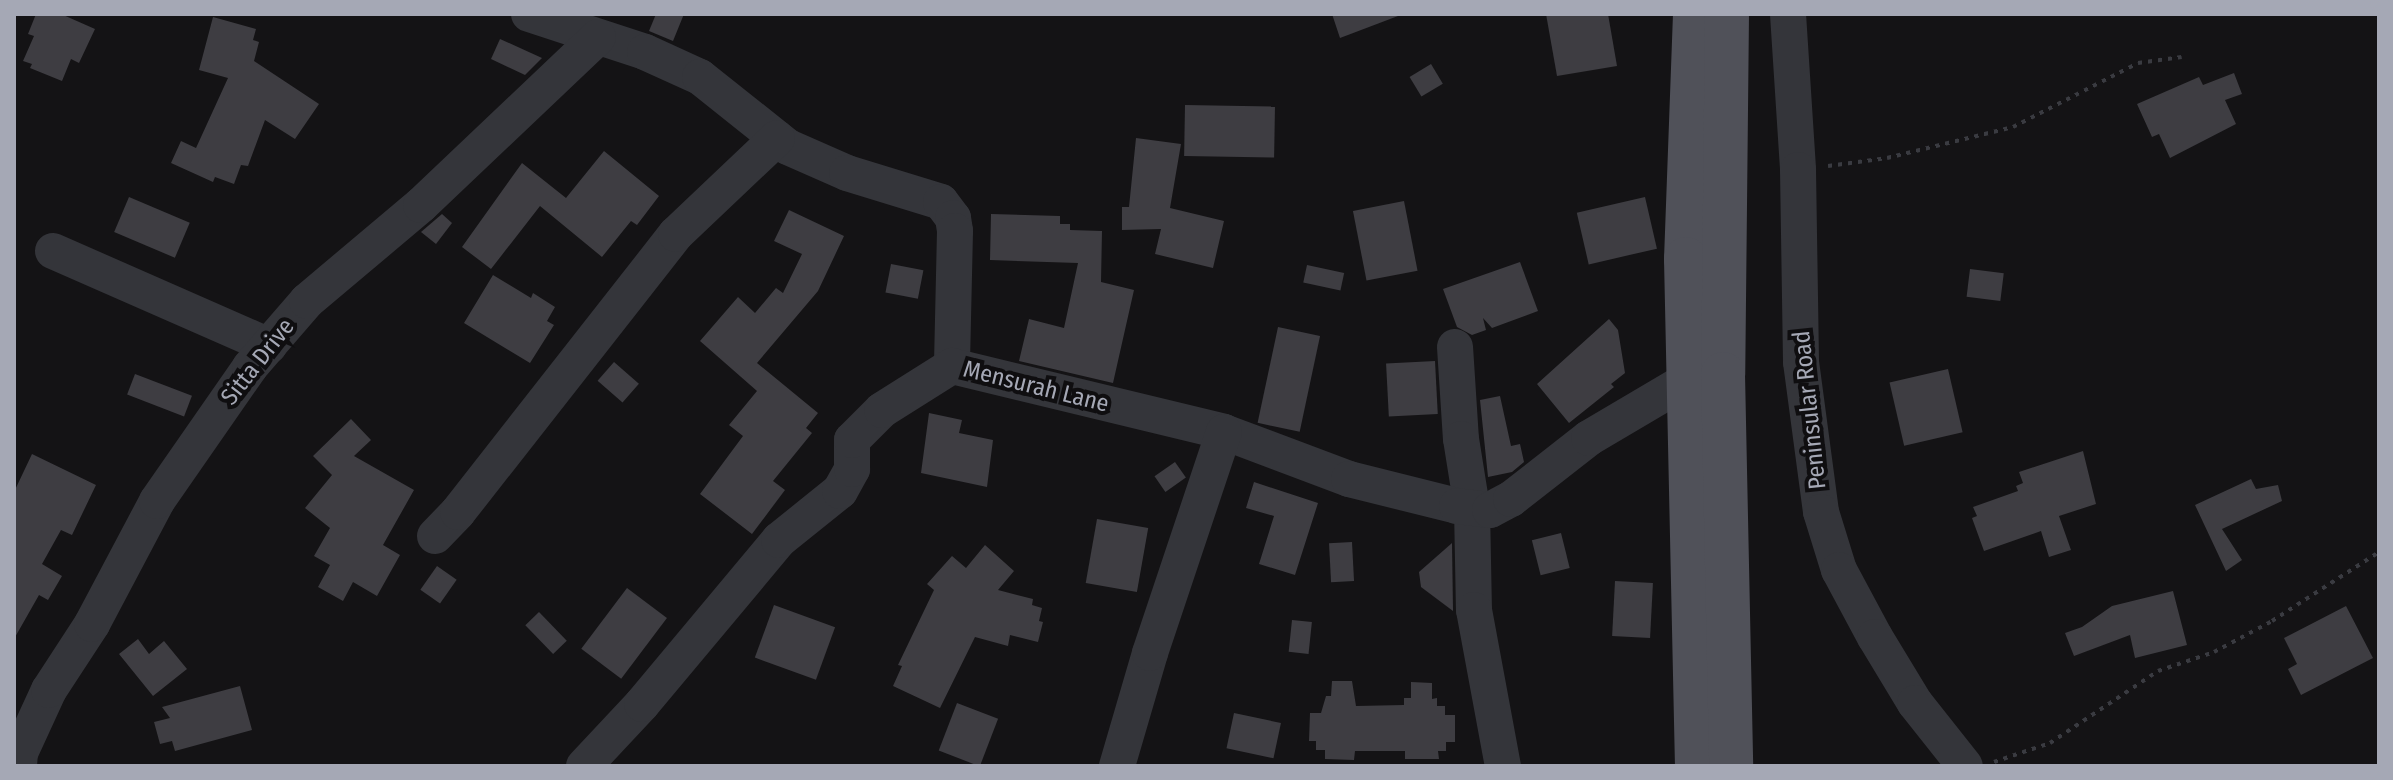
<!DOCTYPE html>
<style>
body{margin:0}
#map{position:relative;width:2393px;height:780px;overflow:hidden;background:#141315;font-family:"Fira Sans Condensed",sans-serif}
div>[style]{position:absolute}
.building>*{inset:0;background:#3e3d42;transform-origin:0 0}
.path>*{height:4px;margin-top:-2px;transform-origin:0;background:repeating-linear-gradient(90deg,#3a3b41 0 4px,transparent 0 10px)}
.minor>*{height:36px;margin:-18px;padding:0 18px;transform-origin:18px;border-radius:18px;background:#34353a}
.major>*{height:44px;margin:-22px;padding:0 22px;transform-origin:22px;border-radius:22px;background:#505159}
span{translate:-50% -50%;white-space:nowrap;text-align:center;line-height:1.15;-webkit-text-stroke:8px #0f0e10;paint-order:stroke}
.street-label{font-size:24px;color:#a5a8b5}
.frame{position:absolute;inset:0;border:16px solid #a5a8b5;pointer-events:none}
</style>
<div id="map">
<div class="building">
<i style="clip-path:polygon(36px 14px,61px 14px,95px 29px,79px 63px,71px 59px,62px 81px,30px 68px,32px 64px,23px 61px,34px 36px,28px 34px)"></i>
<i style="clip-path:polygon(656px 14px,684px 14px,673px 41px,649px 31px)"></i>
<i style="clip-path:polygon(1332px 14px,1398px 14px,1398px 16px,1340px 38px)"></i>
<i style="clip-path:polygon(1546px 14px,1608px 14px,1617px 66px,1557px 76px)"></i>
<i style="clip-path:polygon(213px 17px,256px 29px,253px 40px,259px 42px,254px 61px,319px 104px,295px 139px,265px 120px,248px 166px,241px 165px,234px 184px,215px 177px,213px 182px,171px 163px,181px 141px,196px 148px,228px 78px,199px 70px)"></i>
<i style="clip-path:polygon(500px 39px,542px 58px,525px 75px,491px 59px)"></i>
<i style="left:1431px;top:64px;width:23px;height:25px;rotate:59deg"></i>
<i style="clip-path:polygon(2234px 73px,2242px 94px,2225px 100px,2236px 124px,2170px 158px,2159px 134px,2152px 137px,2137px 104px,2199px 77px,2203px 85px)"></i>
<i style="left:1185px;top:105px;width:90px;height:51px;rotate:1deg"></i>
<i style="clip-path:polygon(1136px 138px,1181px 144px,1170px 208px,1224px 221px,1213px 268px,1155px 254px,1161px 229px,1122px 230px,1122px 207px,1129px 207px)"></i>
<i style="clip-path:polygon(604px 151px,659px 196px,637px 225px,631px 221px,602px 257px,540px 206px,491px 269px,462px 247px,522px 163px,566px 198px)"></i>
<i style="left:129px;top:197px;width:66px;height:38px;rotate:23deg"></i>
<i style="left:1645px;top:197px;width:53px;height:70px;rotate:77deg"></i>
<i style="left:1404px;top:201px;width:71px;height:52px;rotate:79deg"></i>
<i style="clip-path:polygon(789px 210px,844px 236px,818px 291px,757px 363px,818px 413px,806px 428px,812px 433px,773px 481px,785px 490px,752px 534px,700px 494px,743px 436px,729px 425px,757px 391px,700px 341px,738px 297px,755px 313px,776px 288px,783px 293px,802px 254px,774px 241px)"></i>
<i style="clip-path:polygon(442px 214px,452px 223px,436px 244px,421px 232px)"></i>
<i style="clip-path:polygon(991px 214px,1060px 216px,1060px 224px,1070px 224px,1070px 230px,1102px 231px,1101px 282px,1134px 290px,1113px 383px,1019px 361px,1029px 319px,1064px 328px,1078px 263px,990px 260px)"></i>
<i style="clip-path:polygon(1520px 262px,1538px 311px,1492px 328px,1483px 318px,1486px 330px,1472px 335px,1457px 327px,1443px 289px)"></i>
<i style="left:891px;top:264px;width:33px;height:29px;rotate:11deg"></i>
<i style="left:1307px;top:265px;width:38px;height:18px;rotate:12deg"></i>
<i style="left:1970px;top:269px;width:34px;height:28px;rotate:7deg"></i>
<i style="clip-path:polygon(493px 275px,531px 298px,533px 293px,555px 307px,547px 321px,554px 325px,530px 363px,464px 323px)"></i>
<i style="clip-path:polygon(1609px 319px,1618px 330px,1625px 373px,1611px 384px,1614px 387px,1569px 423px,1537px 384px)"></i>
<i style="left:1278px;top:327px;width:43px;height:98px;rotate:12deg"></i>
<i style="left:1435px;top:361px;width:53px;height:49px;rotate:87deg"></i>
<i style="left:614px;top:362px;width:33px;height:25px;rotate:41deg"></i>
<i style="left:1948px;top:369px;width:65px;height:60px;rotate:77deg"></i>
<i style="left:135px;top:374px;width:61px;height:22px;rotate:21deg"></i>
<i style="clip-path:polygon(1500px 396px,1511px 446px,1520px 444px,1524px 462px,1512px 472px,1488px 477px,1480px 400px)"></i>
<i style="clip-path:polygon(929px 413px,962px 420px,959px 433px,993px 440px,987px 487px,921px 473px)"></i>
<i style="clip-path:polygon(351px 419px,371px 440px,354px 456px,414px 490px,383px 545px,400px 555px,377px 596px,353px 582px,343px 601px,318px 587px,330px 565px,314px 556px,330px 528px,305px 508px,332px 475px,313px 456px)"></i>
<i style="clip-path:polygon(2083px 451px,2096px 504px,2059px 516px,2071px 550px,2049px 557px,2041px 531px,1984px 551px,1972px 518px,1977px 516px,1973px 507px,2018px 491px,2016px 486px,2023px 483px,2019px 472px)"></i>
<i style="clip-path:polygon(32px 454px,96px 485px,72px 535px,61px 530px,42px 564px,62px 576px,48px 600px,39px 595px,14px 639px,14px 492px)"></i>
<i style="left:1175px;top:462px;width:19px;height:25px;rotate:55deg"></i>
<i style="clip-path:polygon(2251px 479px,2256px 489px,2278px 485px,2282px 501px,2222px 529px,2242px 560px,2226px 571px,2195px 505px)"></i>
<i style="clip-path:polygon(1254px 482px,1318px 503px,1295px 575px,1259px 564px,1274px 516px,1246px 508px)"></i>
<i style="left:1097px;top:519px;width:52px;height:65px;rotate:10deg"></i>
<i style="left:1561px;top:533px;width:36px;height:30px;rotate:76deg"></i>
<i style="left:1352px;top:542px;width:39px;height:23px;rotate:87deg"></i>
<i style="clip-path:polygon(1452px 543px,1453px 610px,1453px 611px,1421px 587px,1419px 572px)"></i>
<i style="clip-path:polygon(985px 545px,1014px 571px,998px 590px,1033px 599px,1032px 605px,1042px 608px,1039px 621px,1043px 622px,1038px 642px,1010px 635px,1008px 646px,975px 637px,940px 708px,893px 686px,902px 666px,898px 665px,934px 590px,927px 584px,952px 556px,966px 568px)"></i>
<i style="left:437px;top:566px;width:24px;height:29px;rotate:35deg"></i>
<i style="left:1615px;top:581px;width:38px;height:55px;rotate:3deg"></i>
<i style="left:627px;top:588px;width:50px;height:76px;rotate:37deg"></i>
<i style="clip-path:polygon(2173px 591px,2187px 645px,2135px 658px,2130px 635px,2074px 656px,2065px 633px,2082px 627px,2112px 606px)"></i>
<i style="left:774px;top:605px;width:65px;height:56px;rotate:20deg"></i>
<i style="clip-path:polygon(2346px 606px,2373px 658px,2301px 695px,2288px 669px,2297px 664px,2284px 638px)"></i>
<i style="left:539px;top:612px;width:40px;height:19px;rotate:46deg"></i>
<i style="left:1292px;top:620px;width:20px;height:32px;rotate:6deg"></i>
<i style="clip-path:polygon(138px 639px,149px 654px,164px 641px,187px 669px,153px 696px,119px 654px)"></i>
<i style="clip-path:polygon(1332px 681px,1352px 681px,1356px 706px,1404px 705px,1404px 698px,1411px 698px,1411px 682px,1432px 683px,1432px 699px,1437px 698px,1437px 706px,1445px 706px,1445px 715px,1455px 715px,1455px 742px,1446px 742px,1446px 751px,1438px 751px,1439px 759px,1405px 759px,1405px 751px,1355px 751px,1354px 760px,1325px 759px,1325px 750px,1316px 750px,1316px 741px,1309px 741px,1310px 713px,1321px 713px,1326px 696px,1331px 696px)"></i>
<i style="clip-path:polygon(240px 686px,252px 730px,175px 751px,172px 741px,160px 744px,154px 722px,170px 718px,162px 707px)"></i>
<i style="left:957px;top:703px;width:44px;height:51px;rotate:21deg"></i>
<i style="left:1234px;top:713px;width:48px;height:36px;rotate:12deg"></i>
</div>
<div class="path">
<i style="left:1828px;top:166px;width:60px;rotate:-7.7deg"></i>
<i style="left:1887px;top:158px;width:130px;rotate:-13.8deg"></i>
<i style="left:2013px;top:127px;width:140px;rotate:-27.1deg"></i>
<i style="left:2138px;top:63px;width:44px;rotate:-7.8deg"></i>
<i style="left:1994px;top:762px;width:59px;rotate:-18.7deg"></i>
<i style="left:2050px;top:743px;width:130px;rotate:-33.7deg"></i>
<i style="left:2158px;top:671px;width:59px;rotate:-18.7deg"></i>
<i style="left:2214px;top:652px;width:66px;rotate:-28.1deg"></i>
<i style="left:2272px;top:621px;width:127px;rotate:-32.8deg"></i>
</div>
<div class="minor">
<i style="left:529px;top:14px;width:122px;rotate:18.1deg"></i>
<i style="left:645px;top:52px;width:60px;rotate:24.4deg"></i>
<i style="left:700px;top:77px;width:112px;rotate:38.5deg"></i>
<i style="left:788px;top:147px;width:64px;rotate:23.8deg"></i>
<i style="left:847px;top:173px;width:98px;rotate:17.1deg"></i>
<i style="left:941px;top:202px;width:20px;rotate:53deg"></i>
<i style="left:953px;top:218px;width:13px;rotate:81deg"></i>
<i style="left:955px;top:231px;width:135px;rotate:91.3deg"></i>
<i style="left:1788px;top:14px;width:156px;rotate:86.3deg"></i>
<i style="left:1798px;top:170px;width:192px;rotate:89.1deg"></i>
<i style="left:1801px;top:362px;width:151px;rotate:82.4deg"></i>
<i style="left:1821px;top:512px;width:61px;rotate:72.8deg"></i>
<i style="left:1839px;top:570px;width:76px;rotate:61.8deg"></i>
<i style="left:1875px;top:637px;width:77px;rotate:58.8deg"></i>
<i style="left:1915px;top:703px;width:80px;rotate:51.6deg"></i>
<i style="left:53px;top:251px;width:236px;rotate:23.7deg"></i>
<i style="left:1455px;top:347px;width:92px;rotate:86.3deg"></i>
<i style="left:1461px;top:439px;width:70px;rotate:80.9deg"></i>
<i style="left:1472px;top:508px;width:102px;rotate:88.9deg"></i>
<i style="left:1474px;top:610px;width:159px;rotate:79.5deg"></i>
<i style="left:952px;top:366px;width:280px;rotate:13.6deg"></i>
<i style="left:1224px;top:432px;width:134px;rotate:20.6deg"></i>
<i style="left:1349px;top:479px;width:111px;rotate:14deg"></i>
<i style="left:1457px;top:506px;width:33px;rotate:7deg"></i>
<i style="left:1490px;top:510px;width:24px;rotate:-28deg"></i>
<i style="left:1511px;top:499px;width:99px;rotate:-38deg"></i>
<i style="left:1589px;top:438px;width:118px;rotate:-30.5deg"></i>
<i style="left:435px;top:536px;width:33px;rotate:-46deg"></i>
<i style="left:458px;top:512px;width:353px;rotate:-51.9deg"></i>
<i style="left:676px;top:234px;width:139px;rotate:-43.5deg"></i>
<i style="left:19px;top:766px;width:13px;rotate:-86deg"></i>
<i style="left:20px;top:753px;width:69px;rotate:-65.3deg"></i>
<i style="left:49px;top:690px;width:79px;rotate:-56.9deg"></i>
<i style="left:92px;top:624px;width:139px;rotate:-62.1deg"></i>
<i style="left:157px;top:501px;width:163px;rotate:-55.2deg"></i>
<i style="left:250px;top:367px;width:87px;rotate:-49.2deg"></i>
<i style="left:307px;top:301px;width:149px;rotate:-40.1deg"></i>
<i style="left:421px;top:205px;width:244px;rotate:-43.5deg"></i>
<i style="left:584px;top:766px;width:85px;rotate:-46.9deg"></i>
<i style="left:642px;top:704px;width:214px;rotate:-50.1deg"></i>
<i style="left:779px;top:540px;width:78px;rotate:-38.8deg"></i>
<i style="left:840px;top:491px;width:25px;rotate:-61deg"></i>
<i style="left:852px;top:469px;width:29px;rotate:-90deg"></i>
<i style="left:852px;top:440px;width:42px;rotate:-45deg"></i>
<i style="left:882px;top:410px;width:83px;rotate:-32.2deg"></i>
<i style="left:1117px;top:766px;width:118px;rotate:-73.7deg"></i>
<i style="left:1150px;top:653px;width:233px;rotate:-71.5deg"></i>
</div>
<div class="major">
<i style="left:1695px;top:14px;width:245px;rotate:92.1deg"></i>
<i style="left:1686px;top:259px;width:507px;rotate:88.76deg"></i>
<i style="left:1727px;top:14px;width:360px;rotate:90.6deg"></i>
<i style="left:1723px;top:374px;width:392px;rotate:88.8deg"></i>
</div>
<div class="street-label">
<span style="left:258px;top:362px;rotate:-52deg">Sitta Drive</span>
<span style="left:1036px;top:387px;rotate:14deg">Mensurah Lane</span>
<span style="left:1810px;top:410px;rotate:-96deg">Peninsular Road</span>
</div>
<div class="frame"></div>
</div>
